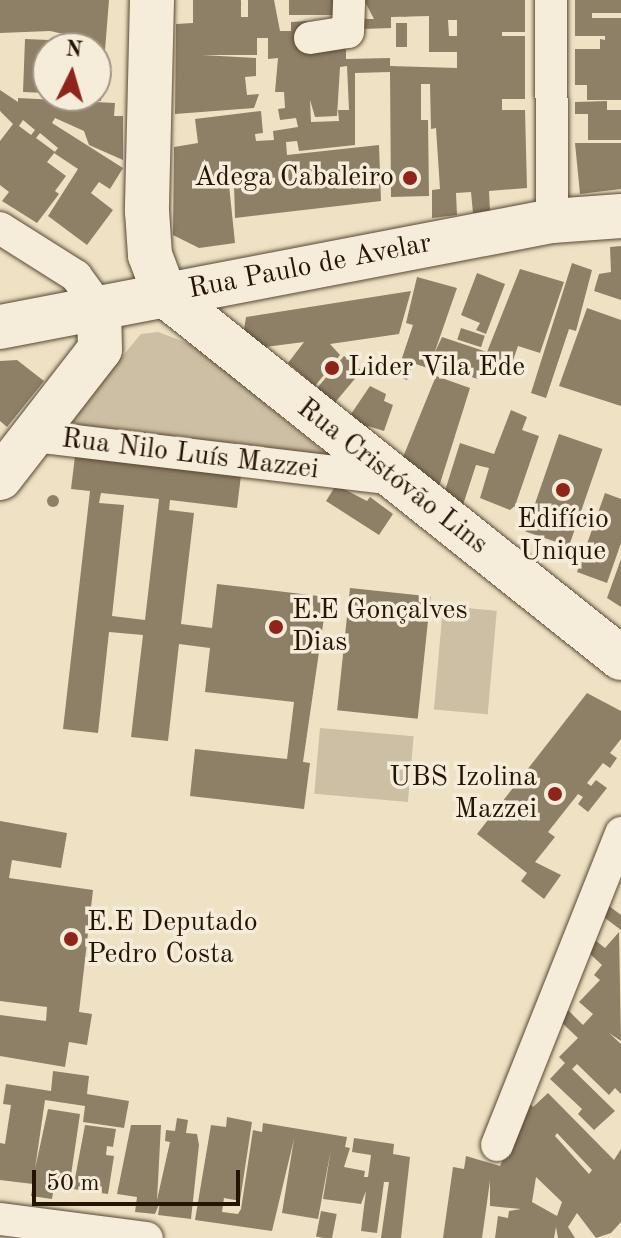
<!DOCTYPE html>
<meta charset="utf-8">
<style>
body{margin:0}
#map{position:relative;width:621px;height:1238px;overflow:hidden;background:#efe2c4;font-family:"Old Standard TT",serif}
div>[style]{position:absolute}
.green>*{inset:0;background:#cdbfa3;transform-origin:0 0}
.building>*{inset:0;background:#8e7f67;transform-origin:0 0}
.round{border-radius:50%}
.roads{filter:drop-shadow(0 0 2px #584832) drop-shadow(0 0 2px #584832)}
.street>*{height:32px;margin:-16px;padding:0 16px;transform-origin:16px;border-radius:16px;background:#f5ecd9}
.secondary>*{height:44px;margin:-22px;padding:0 22px;transform-origin:22px;border-radius:22px;background:#f5ecd9}
.dots>*{width:22px;height:22px;translate:-50% -50%;box-sizing:border-box;border:4px solid #f5ecd9;border-radius:50%}
span{translate:-50% -50%;white-space:nowrap;text-align:center;line-height:1.15;-webkit-text-stroke:7px #f5ecd9;paint-order:stroke}
.poi-label{font-size:28px;color:#251402}
.right{translate:-100% -50%;text-align:right}
.left{translate:0 -50%;text-align:left}
.street-label{font-size:28px;color:#251402}
.north{position:absolute;left:32px;top:32px;width:80px;height:80px;box-sizing:border-box;background:#f5ecd9;border:2px solid #a29683;border-radius:50%;rotate:5deg;font-size:22px;font-weight:700;line-height:32px;text-align:center;color:#251402}
.north::after{content:'';display:block;margin:auto;width:28px;height:36px;background:#8f2418;clip-path:polygon(50% 0,100% 100%,50% 72%,0 100%)}
.scale{position:absolute;left:32px;top:1170px;width:208px;height:36px;box-sizing:border-box;border:4px solid #251402;border-top:0;padding-left:10px;font-size:24px;line-height:28px;white-space:nowrap;color:#251402;-webkit-text-stroke:6px #f5ecd9;paint-order:stroke}
</style>
<div id="map">
<div class="green">
<i style="clip-path:polygon(158px 332px,195px 346px,341px 466px,57px 434px,141px 334px)"></i>
<i style="left:443px;top:606px;width:54px;height:104px;rotate:5deg"></i>
<i style="left:320px;top:728px;width:94px;height:66px;rotate:5deg"></i>
</div>
<div class="building">
<i style="clip-path:polygon(0 0,109px 0,101px 101px,69px 99px,96px 96px,96px 48px,48px 48px,48px 93px,23px 92px,25px 39px,73px 41px,73px 36px,50px 31px,0 33px)"></i>
<i style="clip-path:polygon(evenodd,193px 0,241px 0,241px 17px,248px 17px,248px 0,274px 0,280px 31px,291px 31px,291px 22px,307px 21px,308px 50px,346px 47px,346px 59px,390px 58px,390px 66px,457px 68px,457px 52px,429px 52px,429px 16px,391px 17px,391px 28px,362px 29px,362px 19px,374px 19px,364px 0,525px 0,525px 32px,502px 32px,502px 36px,525px 36px,525px 99px,502px 99px,502px 110px,525px 110px,527px 188px,489px 191px,490px 211px,473px 213px,471px 192px,456px 193px,457px 215px,432px 218px,432px 190px,440px 189px,436px 128px,431px 129px,430px 84px,421px 84px,421px 120px,428px 120px,429px 196px,391px 197px,390px 72px,355px 73px,355px 145px,299px 151px,297px 141px,286px 142px,287px 155px,379px 145px,381px 201px,235px 218px,234px 185px,229px 185px,235px 243px,199px 248px,173px 235px,174px 147px,198px 143px,195px 119px,261px 111px,263px 133px,255px 134px,256px 141px,274px 140px,273px 131px,298px 127px,296px 118px,280px 120px,278px 109px,285px 108px,284px 92px,275px 92px,278px 58px,268px 59px,268px 38px,257px 38px,257px 55px,202px 55px,256px 58px,256px 76px,245px 77px,247px 95px,259px 94px,254px 108px,175px 114px,176px 24px,193px 23px,193px 0,448px 20px,457px 20px,457px 36px,449px 36px,448px 20px,193px 0,347px 66px,349px 110px,338px 110px,339px 121px,311px 122px,310px 100px,315px 117px,337px 116px,340px 67px,347px 66px)"></i>
<i style="left:289px;top:0;width:44px;height:15px"></i>
<i style="clip-path:polygon(575px 0,621px 0,621px 13px,592px 13px,592px 18px,621px 18px,621px 100px,587px 100px,587px 85px,575px 85px,575px 49px,600px 49px,600px 39px,605px 40px,605px 36px,575px 36px)"></i>
<i style="left:396px;top:23px;width:11px;height:24px"></i>
<i style="clip-path:polygon(evenodd,0 90px,18px 102px,18px 98px,115px 103px,114px 116px,123px 116px,123px 160px,89px 145px,84px 131px,55px 118px,52px 123px,123px 168px,110px 189px,99px 182px,91px 193px,113px 210px,87px 245px,48px 216px,78px 169px,54px 153px,58px 148px,40px 133px,36px 138px,55px 152px,47px 162px,66px 176px,55px 191px,59px 194px,37px 223px,2px 201px,9px 192px,0 185px,0 141px,13px 124px,0 111px,0 90px,23px 120px,35px 130px,31px 135px,19px 126px,23px 120px)"></i>
<i style="clip-path:polygon(607px 101px,607px 110px,621px 110px,621px 140px,588px 140px,588px 114px,575px 114px,575px 102px)"></i>
<i style="clip-path:polygon(575px 143px,621px 143px,621px 189px,580px 194px)"></i>
<i style="clip-path:polygon(621px 246px,621px 300px,594px 291px,599px 274px,611px 272px,610px 247px)"></i>
<i style="clip-path:polygon(572px 263px,592px 270px,576px 331px,569px 329px,546px 398px,531px 393px)"></i>
<i style="clip-path:polygon(520px 269px,564px 282px,540px 353px,518px 346px,511px 366px,485px 358px,478px 379px,468px 376px,471px 368px,437px 358px,433px 370px,413px 363px,407px 380px,396px 376px,413px 325px,406px 323px,417px 277px,457px 288px,434px 354px,442px 337px,487px 352px)"></i>
<i style="clip-path:polygon(477px 273px,505px 284px,486px 334px,476px 330px,480px 323px,461px 315px)"></i>
<i style="clip-path:polygon(411px 291px,399px 334px,330px 344px,340px 355px,315px 386px,288px 363px,304px 342px,265px 347px,244px 330px,246px 317px)"></i>
<i style="clip-path:polygon(587px 308px,621px 320px,621px 406px,559px 386px)"></i>
<i style="left:461px;top:328px;width:25px;height:12px;rotate:18deg"></i>
<i style="left:344px;top:356px;width:23px;height:42px;rotate:40deg"></i>
<i style="clip-path:polygon(17px 360px,44px 381px,7px 427px,0 421px,0 361px)"></i>
<i style="clip-path:polygon(436px 376px,470px 388px,438px 490px,401px 462px)"></i>
<i style="clip-path:polygon(370px 386px,386px 394px,384px 401px,393px 405px,384px 431px,368px 426px,366px 432px,349px 417px)"></i>
<i style="clip-path:polygon(511px 410px,527px 417px,522px 430px,539px 436px,515px 506px,510px 510px,480px 498px,489px 468px,476px 465px,462px 508px,444px 494px,460px 443px,494px 454px)"></i>
<i style="left:559px;top:434px;width:46px;height:103px;rotate:19deg"></i>
<i style="clip-path:polygon(evenodd,76px 448px,242px 467px,237px 508px,170px 500px,169px 510px,194px 513px,181px 624px,212px 628px,217px 584px,327px 597px,303px 762px,310px 763px,304px 809px,190px 796px,195px 749px,287px 759px,294px 702px,205px 692px,210px 648px,179px 644px,168px 741px,131px 737px,143px 635px,109px 632px,98px 733px,63px 729px,90px 491px,71px 489px,76px 448px,101px 493px,159px 499px,145px 620px,112px 616px,124px 505px,99px 503px,101px 493px)"></i>
<i style="clip-path:polygon(336px 485px,367px 501px,370px 497px,393px 514px,379px 535px,326px 501px)"></i>
<i style="clip-path:polygon(605px 493px,621px 499px,621px 543px,607px 583px,577px 572px)"></i>
<i class="round" style="left:47px;top:495px;width:12px;height:12px"></i>
<i style="clip-path:polygon(621px 559px,621px 607px,607px 598px)"></i>
<i style="left:350px;top:588px;width:81px;height:123px;rotate:6deg"></i>
<i style="clip-path:polygon(587px 693px,621px 711px,621px 739px,610px 753px,617px 758px,610px 768px,603px 763px,587px 783px,591px 786px,596px 780px,607px 788px,588px 812px,578px 804px,583px 797px,578px 794px,548px 832px,555px 837px,535px 862px,561px 875px,544px 899px,521px 881px,527px 873px,477px 834px)"></i>
<i style="clip-path:polygon(0 821px,67px 833px,61px 868px,12px 860px,9px 878px,93px 890px,79px 1012px,92px 1014px,87px 1045px,69px 1042px,65px 1067px,0 1056px,0 1015px,46px 1021px,47px 1007px,0 1001px)"></i>
<i style="clip-path:polygon(609px 906px,621px 915px,621px 930px,605px 918px)"></i>
<i style="clip-path:polygon(619px 932px,621px 1041px,609px 1033px,621px 1044px,621px 1094px,615px 1088px,609px 1095px,577px 1064px,572px 1069px,615px 1111px,594px 1130px,578px 1114px,582px 1109px,550px 1079px,565px 1063px,559px 1057px,578px 1038px,560px 1021px,566px 1008px,583px 1025px,593px 1014px,579px 1002px,600px 980px,594px 975px,602px 965px,589px 953px,595px 940px,605px 948px)"></i>
<i style="clip-path:polygon(53px 1071px,89px 1076px,87px 1094px,129px 1101px,124px 1128px,83px 1122px,85px 1106px,45px 1100px,35px 1169px,48px 1109px,80px 1114px,70px 1182px,55px 1180px,52px 1199px,31px 1196px,33px 1184px,0 1180px,0 1143px,5px 1144px,11px 1105px,3px 1104px,6px 1084px,51px 1091px)"></i>
<i style="clip-path:polygon(evenodd,548px 1093px,614px 1160px,621px 1149px,621px 1222px,611px 1233px,596px 1238px,577px 1213px,568px 1227px,575px 1238px,558px 1238px,556px 1227px,554px 1238px,495px 1238px,498px 1216px,508px 1218px,509px 1211px,521px 1209px,490px 1206px,490px 1181px,482px 1238px,443px 1238px,453px 1167px,464px 1169px,466px 1156px,500px 1166px,527px 1101px,533px 1107px,548px 1093px,557px 1133px,592px 1170px,589px 1174px,555px 1136px,557px 1133px,548px 1093px,536px 1177px,562px 1202px,557px 1216px,532px 1202px,536px 1177px)"></i>
<i style="clip-path:polygon(227px 1117px,252px 1122px,240px 1201px,224px 1198px,222px 1212px,238px 1214px,241px 1209px,253px 1130px,262px 1132px,263px 1123px,347px 1137px,345px 1147px,350px 1148px,344px 1167px,365px 1171px,364px 1177px,368px 1177px,371px 1155px,352px 1152px,354px 1138px,394px 1144px,393px 1154px,410px 1157px,401px 1238px,381px 1238px,389px 1182px,384px 1182px,377px 1233px,361px 1231px,366px 1191px,361px 1204px,323px 1199px,331px 1149px,318px 1219px,282px 1213px,294px 1139px,272px 1231px,195px 1220px,211px 1125px,226px 1127px)"></i>
<i style="clip-path:polygon(177px 1118px,188px 1120px,186px 1133px,197px 1134px,199px 1145px,191px 1219px,158px 1215px,160px 1202px,155px 1214px,135px 1212px,137px 1197px,117px 1194px,131px 1125px,161px 1125px,157px 1200px,170px 1142px,165px 1141px,166px 1130px,175px 1131px)"></i>
<i style="clip-path:polygon(85px 1125px,116px 1129px,113px 1147px,107px 1146px,106px 1155px,114px 1156px,108px 1194px,73px 1189px)"></i>
<i style="left:321px;top:1211px;width:16px;height:26px;rotate:11deg"></i>
</div>
<div class="roads">
<div class="street">
<i style="left:551px;top:0;width:221px;rotate:89.7deg"></i>
<i style="left:310px;top:38px;width:38px;rotate:-9deg"></i>
<i style="left:348px;top:32px;width:32px;rotate:-88deg"></i>
<i style="left:0;top:228px;width:90px;rotate:32.3deg"></i>
<i style="left:76px;top:276px;width:39px;rotate:54deg"></i>
<i style="left:34px;top:436px;width:363px;rotate:6.8deg"></i>
<i style="left:497px;top:1145px;width:336px;rotate:-68.3deg"></i>
<i style="left:0;top:1219px;width:148px;rotate:7.4deg"></i>
</div>
<div class="secondary">
<i style="left:152px;top:0;width:211px;rotate:91.4deg"></i>
<i style="left:147px;top:211px;width:44px;rotate:86.1deg"></i>
<i style="left:150px;top:255px;width:43px;rotate:69.4deg"></i>
<i style="left:165px;top:295px;width:583px;rotate:38.52deg"></i>
<i style="left:0;top:327px;width:562px;rotate:-10.87deg"></i>
<i style="left:552px;top:221px;width:69px;rotate:-4.1deg"></i>
<i style="left:0;top:478px;width:163px;rotate:-52.2deg"></i>
<i style="left:100px;top:349px;width:41px;rotate:-91.4deg"></i>
</div>
</div>
<div class="dots">
<i style="left:410px;top:178px;background:#8f2418"></i>
<i style="left:332px;top:368px;background:#8f2418"></i>
<i style="left:563px;top:490px;background:#8f2418"></i>
<i style="left:276px;top:627px;background:#8f2418"></i>
<i style="left:555px;top:794px;background:#8f2418"></i>
<i style="left:71px;top:939px;background:#8f2418"></i>
</div>
<div class="poi-label">
<span class="right" style="left:394px;top:178px">Adega Cabaleiro</span>
<span class="left" style="left:348px;top:368px">Lider Vila Ede</span>
<span style="left:563px;top:536px">Edifício<br>Unique</span>
<span class="left" style="left:292px;top:627px">E.E Gonçalves<br>Dias</span>
<span class="right" style="left:537px;top:794px">UBS Izolina<br>Mazzei</span>
<span class="left" style="left:87px;top:939px">E.E Deputado<br>Pedro Costa</span>
</div>
<div class="street-label">
<span style="left:310px;top:267px;rotate:-11deg">Rua Paulo de Avelar</span>
<span style="left:190px;top:455px;rotate:7deg">Rua Nilo Luís Mazzei</span>
<span style="left:392px;top:477px;rotate:38deg">Rua Cristóvão Lins</span>
</div>
<div class="north">N</div>
<div class="scale">50 m</div>
</div>
